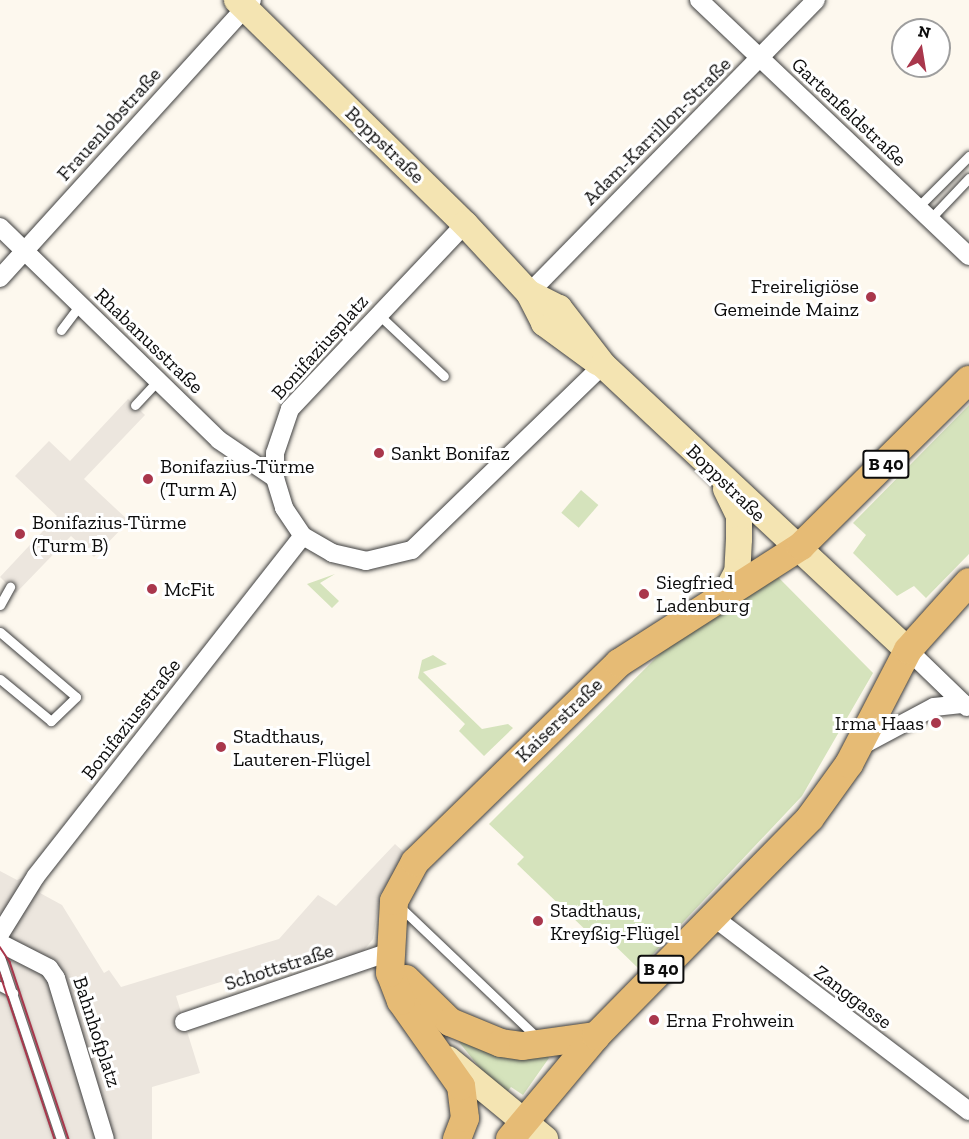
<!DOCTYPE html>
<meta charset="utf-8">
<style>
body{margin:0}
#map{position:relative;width:969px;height:1139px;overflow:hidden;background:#fdf8ee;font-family:"Zilla Slab",serif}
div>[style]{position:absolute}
.green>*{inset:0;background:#d5e3bc;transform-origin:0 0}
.plaza>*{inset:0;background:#ece6de}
.roads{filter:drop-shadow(0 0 2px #3f3f3f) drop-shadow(0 0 2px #3f3f3f)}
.lane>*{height:9px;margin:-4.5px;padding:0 4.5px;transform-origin:4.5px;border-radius:4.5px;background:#fff}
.street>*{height:18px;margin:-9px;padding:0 9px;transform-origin:9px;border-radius:9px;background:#fff}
.secondary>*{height:26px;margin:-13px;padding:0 13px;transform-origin:13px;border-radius:13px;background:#f4e4b2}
.primary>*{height:28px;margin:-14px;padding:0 14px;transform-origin:14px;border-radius:14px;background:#e6bb75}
.tram>*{height:1.5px;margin:-0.75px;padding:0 0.75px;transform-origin:0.75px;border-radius:0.75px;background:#a9374c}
.dots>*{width:16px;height:16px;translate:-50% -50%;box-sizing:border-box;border:3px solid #fff;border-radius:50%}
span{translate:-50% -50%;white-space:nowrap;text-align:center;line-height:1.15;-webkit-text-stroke:6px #fff;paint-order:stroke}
.shield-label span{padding:2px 4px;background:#fff;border:2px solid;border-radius:4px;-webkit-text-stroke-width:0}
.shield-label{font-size:18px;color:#0c0c0c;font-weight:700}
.street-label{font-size:20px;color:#0c0c0c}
.poi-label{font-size:20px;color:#0c0c0c}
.right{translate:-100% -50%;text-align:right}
.left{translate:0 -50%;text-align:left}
.north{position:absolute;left:891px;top:18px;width:60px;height:60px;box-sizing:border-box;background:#fff;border:2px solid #9e9e9e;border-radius:50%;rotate:12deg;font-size:16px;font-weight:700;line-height:24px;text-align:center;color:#0c0c0c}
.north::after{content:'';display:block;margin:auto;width:21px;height:27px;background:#a9374c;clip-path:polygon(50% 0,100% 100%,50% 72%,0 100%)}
</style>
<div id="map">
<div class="green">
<i style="clip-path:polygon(969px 405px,969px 554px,926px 598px,914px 586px,897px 596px,853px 553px,866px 535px,853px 523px)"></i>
<i style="left:581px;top:490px;width:23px;height:30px;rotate:41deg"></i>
<i style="clip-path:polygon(335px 574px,320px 583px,339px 601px,332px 608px,307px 584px)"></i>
<i style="clip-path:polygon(778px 577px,873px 673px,802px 796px,639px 969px,602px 933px,595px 939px,517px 864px,524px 857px,489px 824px,676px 638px)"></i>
<i style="clip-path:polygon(433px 655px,447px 664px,423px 672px,482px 729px,508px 724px,513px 728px,484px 756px,459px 731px,465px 724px,418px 678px,422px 660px)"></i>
<i style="clip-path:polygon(463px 1039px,545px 1053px,549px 1058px,523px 1095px,511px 1087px,503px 1097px,459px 1042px)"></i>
</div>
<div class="plaza">
<i style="clip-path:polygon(128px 399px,145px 415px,84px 479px,129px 521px,94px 557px,71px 536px,16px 593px,0 577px,57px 516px,15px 476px,49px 441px,70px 461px)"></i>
<i style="clip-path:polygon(395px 844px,407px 855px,380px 894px,373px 939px,360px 955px,337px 962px,332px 947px,176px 996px,200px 1073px,152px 1087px,152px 1139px,0 1139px,0 871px,17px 880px,30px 875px,41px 883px,40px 893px,62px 905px,104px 973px,109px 970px,121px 987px,279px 939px,318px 895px,336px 906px)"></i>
</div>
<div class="roads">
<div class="lane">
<i style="left:919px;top:206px;width:71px;rotate:-45deg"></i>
<i style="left:931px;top:218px;width:55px;rotate:-46.5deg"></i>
<i style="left:379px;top:315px;width:89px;rotate:43.2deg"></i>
<i style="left:61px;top:330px;width:30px;rotate:-53deg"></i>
<i style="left:135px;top:405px;width:33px;rotate:-47deg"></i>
<i style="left:0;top:605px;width:21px;rotate:-61deg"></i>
<i style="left:0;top:632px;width:100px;rotate:40.5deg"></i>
<i style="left:76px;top:697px;width:35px;rotate:136deg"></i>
<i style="left:51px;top:721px;width:66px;rotate:-140.5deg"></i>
<i style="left:398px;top:905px;width:196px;rotate:43.6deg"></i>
<i style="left:0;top:957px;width:192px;rotate:71.5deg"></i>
<i style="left:0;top:986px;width:15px;rotate:28deg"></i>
</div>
<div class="street">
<i style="left:699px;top:0;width:372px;rotate:43.5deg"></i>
<i style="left:465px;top:224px;width:255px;rotate:133.4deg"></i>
<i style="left:290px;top:409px;width:46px;rotate:108.8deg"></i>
<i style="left:275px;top:453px;width:25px;rotate:90deg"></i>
<i style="left:275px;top:478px;width:31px;rotate:73deg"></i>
<i style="left:284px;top:508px;width:34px;rotate:56deg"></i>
<i style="left:303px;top:536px;width:34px;rotate:30deg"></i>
<i style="left:332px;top:553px;width:35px;rotate:13deg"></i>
<i style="left:366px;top:561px;width:47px;rotate:-13.4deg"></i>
<i style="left:412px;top:550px;width:266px;rotate:-44.1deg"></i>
<i style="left:0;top:227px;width:305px;rotate:44.2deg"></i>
<i style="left:219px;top:440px;width:68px;rotate:34.2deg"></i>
<i style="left:0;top:278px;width:375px;rotate:-47.8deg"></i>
<i style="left:529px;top:293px;width:410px;rotate:-45.6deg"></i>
<i style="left:908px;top:650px;width:82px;rotate:44deg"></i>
<i style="left:859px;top:747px;width:85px;rotate:-28.1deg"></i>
<i style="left:934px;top:707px;width:30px;rotate:-6deg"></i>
<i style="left:712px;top:916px;width:323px;rotate:37.2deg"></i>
<i style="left:0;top:934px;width:68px;rotate:-58.2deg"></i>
<i style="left:36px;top:876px;width:432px;rotate:-51.9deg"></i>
<i style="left:0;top:943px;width:55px;rotate:27deg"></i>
<i style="left:49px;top:968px;width:12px;rotate:55deg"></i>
<i style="left:56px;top:978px;width:168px;rotate:73.1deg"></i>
<i style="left:184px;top:1022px;width:214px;rotate:-18.8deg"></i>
</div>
<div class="secondary">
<i style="left:237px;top:0;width:320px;rotate:44.5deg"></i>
<i style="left:465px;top:224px;width:94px;rotate:47.2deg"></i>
<i style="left:529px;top:293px;width:34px;rotate:63deg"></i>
<i style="left:544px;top:323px;width:66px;rotate:36.3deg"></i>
<i style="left:529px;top:293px;width:34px;rotate:27deg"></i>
<i style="left:559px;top:308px;width:72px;rotate:52.3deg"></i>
<i style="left:603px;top:365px;width:417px;rotate:43.1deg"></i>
<i style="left:726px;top:489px;width:30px;rotate:64deg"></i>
<i style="left:739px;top:516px;width:23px;rotate:90deg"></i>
<i style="left:739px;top:539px;width:33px;rotate:93deg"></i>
<i style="left:737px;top:572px;width:21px;rotate:118deg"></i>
<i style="left:448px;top:1059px;width:126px;rotate:39.5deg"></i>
</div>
<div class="primary">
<i style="left:406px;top:979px;width:62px;rotate:44.3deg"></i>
<i style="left:450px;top:1022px;width:55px;rotate:22.4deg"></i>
<i style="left:501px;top:1043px;width:22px;rotate:8deg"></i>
<i style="left:523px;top:1046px;width:74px;rotate:-7.8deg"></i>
<i style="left:457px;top:1139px;width:22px;rotate:-69deg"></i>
<i style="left:465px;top:1118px;width:32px;rotate:-97deg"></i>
<i style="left:461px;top:1086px;width:104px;rotate:-125.2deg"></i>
<i style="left:401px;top:1001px;width:30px;rotate:-111deg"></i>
<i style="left:390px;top:973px;width:72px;rotate:-86.8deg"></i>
<i style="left:394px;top:901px;width:44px;rotate:-61.7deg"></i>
<i style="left:415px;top:862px;width:285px;rotate:-44.3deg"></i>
<i style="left:619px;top:663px;width:216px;rotate:-32.7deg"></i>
<i style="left:801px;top:546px;width:236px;rotate:-44.7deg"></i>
<i style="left:510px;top:1139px;width:134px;rotate:-50.1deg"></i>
<i style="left:596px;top:1036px;width:305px;rotate:-45.5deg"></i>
<i style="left:810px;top:818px;width:67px;rotate:-54.2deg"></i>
<i style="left:849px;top:764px;width:128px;rotate:-62.6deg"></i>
<i style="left:908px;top:650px;width:91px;rotate:-48.1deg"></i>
</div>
</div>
<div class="tram">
<i style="left:0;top:947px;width:18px;rotate:56deg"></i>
<i style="left:10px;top:962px;width:187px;rotate:71.6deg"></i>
<i style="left:0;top:973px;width:175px;rotate:71.7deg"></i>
</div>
<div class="dots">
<i style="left:871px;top:297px;background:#a9374c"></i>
<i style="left:379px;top:453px;background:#a9374c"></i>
<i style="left:148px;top:479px;background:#a9374c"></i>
<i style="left:20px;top:534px;background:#a9374c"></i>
<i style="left:152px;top:589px;background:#a9374c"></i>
<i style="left:644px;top:594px;background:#a9374c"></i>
<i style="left:936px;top:723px;background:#a9374c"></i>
<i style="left:221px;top:747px;background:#a9374c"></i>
<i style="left:538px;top:921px;background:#a9374c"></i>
<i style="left:654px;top:1020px;background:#a9374c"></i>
</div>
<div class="shield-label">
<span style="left:886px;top:464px">B 40</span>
<span style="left:661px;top:969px">B 40</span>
</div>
<div class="street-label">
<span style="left:849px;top:112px;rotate:43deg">Gartenfeldstraße</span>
<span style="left:109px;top:124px;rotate:-48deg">Frauenlobstraße</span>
<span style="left:657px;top:131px;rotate:-45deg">Adam-Karrillon-Straße</span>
<span style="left:385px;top:145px;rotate:44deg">Boppstraße</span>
<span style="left:149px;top:341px;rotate:44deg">Rhabanusstraße</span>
<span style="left:320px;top:347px;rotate:-48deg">Bonifaziusplatz</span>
<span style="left:726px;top:483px;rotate:44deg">Boppstraße</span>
<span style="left:131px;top:719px;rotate:-52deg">Bonifaziusstraße</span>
<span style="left:559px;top:720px;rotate:-44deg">Kaiserstraße</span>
<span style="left:279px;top:967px;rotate:-18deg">Schottstraße</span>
<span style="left:853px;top:997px;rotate:37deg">Zanggasse</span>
<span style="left:97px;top:1032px;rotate:72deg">Bahnhofplatz</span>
</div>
<div class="poi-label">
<span class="right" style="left:859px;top:298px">Freireligiöse<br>Gemeinde Mainz</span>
<span class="left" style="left:391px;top:453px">Sankt Bonifaz</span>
<span class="left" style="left:160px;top:478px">Bonifazius-Türme<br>(Turm A)</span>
<span class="left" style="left:32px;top:534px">Bonifazius-Türme<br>(Turm B)</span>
<span class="left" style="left:656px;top:594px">Siegfried<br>Ladenburg</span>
<span class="left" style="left:164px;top:589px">McFit</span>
<span class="right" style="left:924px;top:723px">Irma Haas</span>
<span class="left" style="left:233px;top:748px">Stadthaus,<br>Lauteren-Flügel</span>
<span class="left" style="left:550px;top:922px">Stadthaus,<br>Kreyßig-Flügel</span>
<span class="left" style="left:666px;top:1020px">Erna Frohwein</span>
</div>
<div class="north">N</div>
</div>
